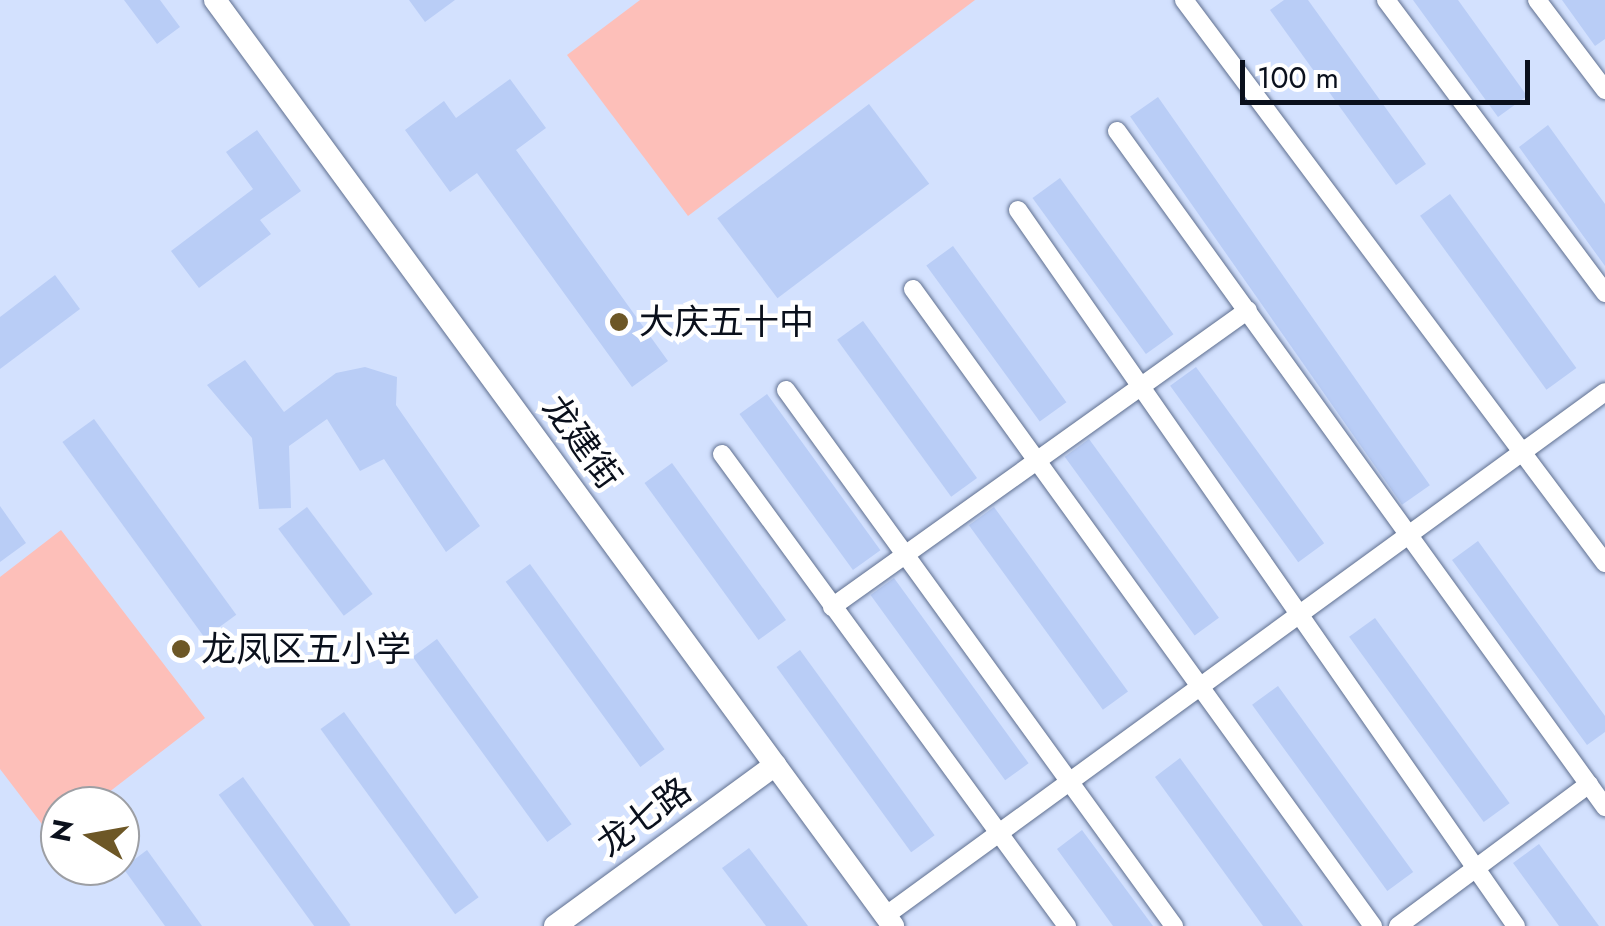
<!DOCTYPE html>
<meta charset="utf-8">
<style>
body{margin:0}
#map{position:relative;width:1605px;height:926px;overflow:hidden;background:#d3e1fe;font-family:Jost,"Noto Sans SC",sans-serif}
div>[style]{position:absolute}
.green>*{inset:0;background:#fdbfb9}
.building>*{inset:0;background:#b9cdf6;transform-origin:0 0}
.roads{filter:drop-shadow(0 0 2px #5f6f8f) drop-shadow(0 0 2px #5f6f8f)}
.minor>*{height:18px;margin:-9px;padding:0 9px;transform-origin:9px;border-radius:9px;background:#fff}
.tertiary>*{height:22px;margin:-11px;padding:0 11px;transform-origin:11px;border-radius:11px;background:#fff}
.dots>*{width:28px;height:28px;translate:-50% -50%;box-sizing:border-box;border:5px solid #fff;border-radius:50%}
span{translate:-50% -50%;white-space:nowrap;text-align:center;line-height:1.15;-webkit-text-stroke:9px #fff;paint-order:stroke}
.poi-label{font-size:35px;color:#0a101c}
.left{translate:0 -50%;text-align:left}
.street-label{font-size:35px;color:#0a101c}
.north{position:absolute;left:40px;top:786px;width:100px;height:100px;box-sizing:border-box;background:#fff;border:2px solid #9d9fa4;border-radius:50%;rotate:281deg;font-size:28px;font-weight:700;line-height:40px;text-align:center;color:#0a101c}
.north::after{content:'';display:block;margin:auto;width:35px;height:45px;background:#6d5726;clip-path:polygon(50% 0,100% 100%,50% 72%,0 100%)}
.scale{position:absolute;left:1240px;top:60px;width:290px;height:45px;box-sizing:border-box;border:5px solid #0a101c;border-top:0;padding-left:12px;font-size:30px;line-height:35px;white-space:nowrap;color:#0a101c;-webkit-text-stroke:8px #fff;paint-order:stroke}
</style>
<div id="map">
<div class="green">
<i style="clip-path:polygon(640px 0,975px 0,688px 216px,567px 55px)"></i>
<i style="clip-path:polygon(61px 530px,205px 718px,91px 806px,60px 806px,60px 829px,51px 836px,0 769px,0 577px)"></i>
</div>
<div class="building">
<i style="clip-path:polygon(124px 0,160px 0,180px 27px,157px 44px)"></i>
<i style="clip-path:polygon(409px 0,455px 0,425px 22px)"></i>
<i style="clip-path:polygon(1284px 0,1308px 0,1426px 164px,1396px 185px,1270px 10px)"></i>
<i style="clip-path:polygon(1413px 0,1458px 0,1527px 96px,1498px 117px)"></i>
<i style="clip-path:polygon(1562px 0,1605px 0,1605px 39px,1595px 46px)"></i>
<i style="clip-path:polygon(510px 79px,546px 128px,516px 150px,668px 361px,632px 387px,477px 173px,450px 192px,405px 130px,444px 101px,456px 118px)"></i>
<i style="left:1158px;top:97px;width:474px;height:34px;rotate:55deg"></i>
<i style="left:869px;top:104px;width:100px;height:190px;rotate:53deg"></i>
<i style="clip-path:polygon(1548px 125px,1605px 204px,1605px 266px,1519px 147px)"></i>
<i style="clip-path:polygon(257px 130px,301px 191px,260px 220px,271px 234px,199px 288px,171px 251px,253px 189px,226px 152px)"></i>
<i style="left:1060px;top:178px;width:193px;height:34px;rotate:54deg"></i>
<i style="left:1450px;top:194px;width:215px;height:37px;rotate:54deg"></i>
<i style="left:953px;top:246px;width:193px;height:33px;rotate:54deg"></i>
<i style="clip-path:polygon(55px 275px,80px 309px,0 369px,0 317px)"></i>
<i style="left:863px;top:321px;width:194px;height:32px;rotate:54deg"></i>
<i style="clip-path:polygon(245px 360px,284px 412px,336px 373px,365px 367px,397px 377px,396px 405px,480px 526px,446px 552px,384px 459px,360px 471px,327px 419px,289px 446px,291px 508px,259px 509px,252px 438px,207px 385px)"></i>
<i style="left:1196px;top:367px;width:218px;height:32px;rotate:54deg"></i>
<i style="left:767px;top:394px;width:193px;height:34px;rotate:54deg"></i>
<i style="left:94px;top:419px;width:242px;height:39px;rotate:54deg"></i>
<i style="left:1089px;top:439px;width:221px;height:30px;rotate:54deg"></i>
<i style="left:672px;top:463px;width:194px;height:34px;rotate:54deg"></i>
<i style="clip-path:polygon(0 506px,26px 543px,0 562px)"></i>
<i style="left:307px;top:507px;width:109px;height:36px;rotate:53deg"></i>
<i style="left:994px;top:507px;width:228px;height:31px;rotate:54deg"></i>
<i style="clip-path:polygon(1478px 541px,1605px 716px,1605px 732px,1587px 745px,1452px 560px)"></i>
<i style="left:530px;top:564px;width:229px;height:30px;rotate:54deg"></i>
<i style="left:894px;top:578px;width:229px;height:29px;rotate:54deg"></i>
<i style="left:1375px;top:618px;width:229px;height:32px;rotate:54deg"></i>
<i style="left:437px;top:639px;width:229px;height:30px;rotate:54deg"></i>
<i style="left:800px;top:650px;width:229px;height:29px;rotate:54deg"></i>
<i style="left:1278px;top:686px;width:230px;height:32px;rotate:54deg"></i>
<i style="left:344px;top:712px;width:229px;height:29px;rotate:54deg"></i>
<i style="clip-path:polygon(1180px 758px,1303px 926px,1263px 926px,1155px 777px)"></i>
<i style="left:243px;top:777px;width:183px;height:30px;rotate:54deg"></i>
<i style="clip-path:polygon(1082px 830px,1153px 926px,1113px 926px,1057px 849px)"></i>
<i style="clip-path:polygon(1539px 844px,1599px 926px,1559px 926px,1513px 863px)"></i>
<i style="clip-path:polygon(749px 848px,808px 926px,766px 926px,722px 868px)"></i>
<i style="clip-path:polygon(147px 850px,202px 926px,165px 926px,123px 868px)"></i>
</div>
<div class="roads">
<div class="minor">
<i style="left:1184px;top:0;width:703px;rotate:53.21deg"></i>
<i style="left:1386px;top:0;width:366px;rotate:53.2deg"></i>
<i style="left:1537px;top:0;width:113px;rotate:52.9deg"></i>
<i style="left:1117px;top:131px;width:834px;rotate:54.17deg"></i>
<i style="left:1018px;top:210px;width:872px;rotate:55.18deg"></i>
<i style="left:913px;top:289px;width:786px;rotate:54.17deg"></i>
<i style="left:786px;top:390px;width:662px;rotate:54.1deg"></i>
<i style="left:722px;top:454px;width:585px;rotate:53.84deg"></i>
<i style="left:832px;top:607px;width:511px;rotate:-35.52deg"></i>
<i style="left:885px;top:916px;width:890px;rotate:-36.05deg"></i>
<i style="left:1398px;top:926px;width:238px;rotate:-36.6deg"></i>
</div>
<div class="tertiary">
<i style="left:215px;top:0;width:1148px;rotate:53.79deg"></i>
<i style="left:555px;top:926px;width:273px;rotate:-36.2deg"></i>
</div>
</div>
<div class="dots">
<i style="left:619px;top:322px;background:#6d5726"></i>
<i style="left:181px;top:649px;background:#6d5726"></i>
</div>
<div class="poi-label">
<span class="left" style="left:639px;top:322px">大庆五十中</span>
<span class="left" style="left:201px;top:649px">龙凤区五小学</span>
</div>
<div class="street-label">
<span style="left:582px;top:442px;rotate:54deg">龙建街</span>
<span style="left:644px;top:817px;rotate:-36deg">龙七路</span>
</div>
<div class="north">N</div>
<div class="scale">100 m</div>
</div>
